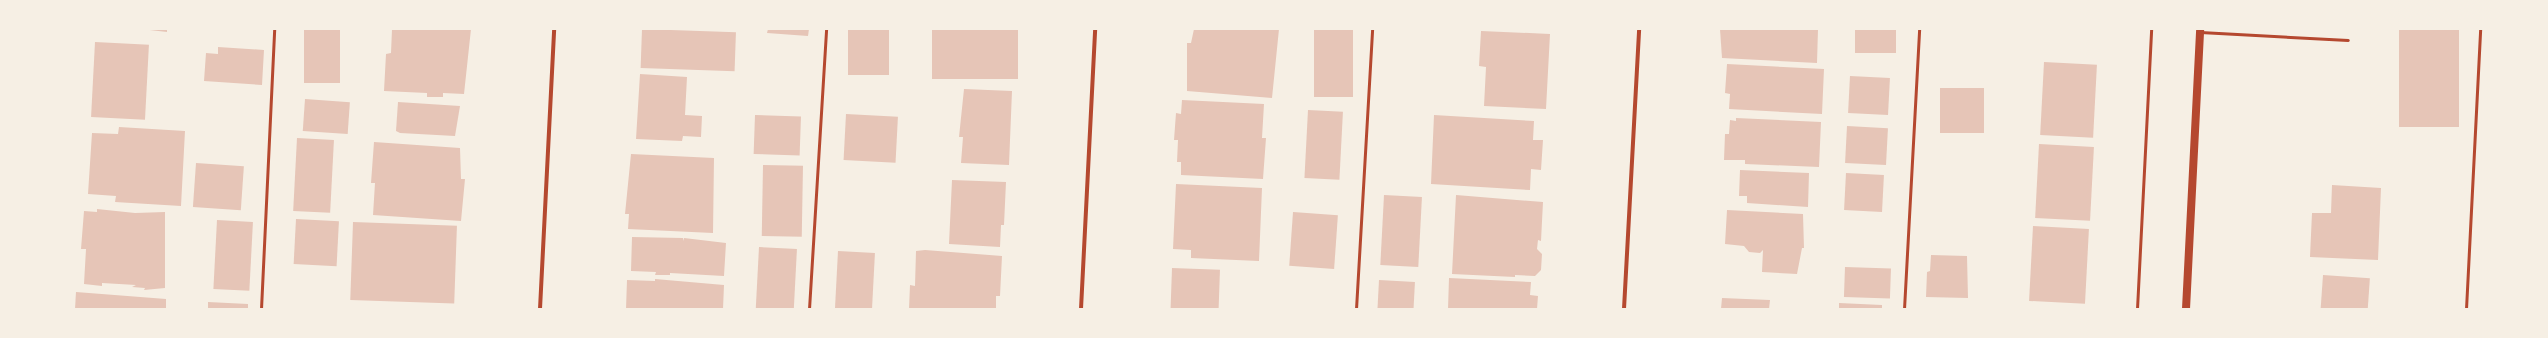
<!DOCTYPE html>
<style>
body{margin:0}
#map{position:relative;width:2548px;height:338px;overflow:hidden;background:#f6efe4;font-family:Quicksand,sans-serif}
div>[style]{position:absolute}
.building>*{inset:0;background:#e6c5b7;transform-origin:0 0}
.path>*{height:2.5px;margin:-1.25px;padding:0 1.25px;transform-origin:1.25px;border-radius:1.25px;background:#b5482f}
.service>*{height:3px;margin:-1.5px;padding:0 1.5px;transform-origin:1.5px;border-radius:1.5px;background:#b5482f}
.minor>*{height:4px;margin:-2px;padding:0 2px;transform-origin:2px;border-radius:2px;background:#b5482f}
.secondary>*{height:8px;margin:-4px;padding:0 4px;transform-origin:4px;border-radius:4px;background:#b5482f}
span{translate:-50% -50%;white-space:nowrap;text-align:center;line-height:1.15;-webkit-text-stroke:3.5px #f6efe4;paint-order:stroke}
.frame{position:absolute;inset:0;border:30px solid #f6efe4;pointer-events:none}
</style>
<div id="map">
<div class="building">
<i style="clip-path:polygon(141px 29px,167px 29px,167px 32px)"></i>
<i style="left:304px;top:29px;width:36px;height:54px"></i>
<i style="clip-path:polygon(392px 29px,471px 29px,464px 94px,443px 93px,443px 97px,427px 97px,427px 93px,384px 91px,386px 54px,391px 53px)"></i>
<i style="left:642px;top:29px;width:94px;height:39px;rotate:2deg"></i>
<i style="clip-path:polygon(768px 29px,809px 29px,808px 36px,767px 33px)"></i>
<i style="left:848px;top:29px;width:41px;height:46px"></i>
<i style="left:932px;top:29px;width:86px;height:50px"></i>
<i style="clip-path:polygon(1194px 29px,1279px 29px,1272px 98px,1187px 91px,1187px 43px,1191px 43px)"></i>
<i style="left:1314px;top:29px;width:39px;height:68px"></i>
<i style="clip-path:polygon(1720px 29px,1818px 29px,1817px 63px,1722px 58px)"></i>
<i style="left:1855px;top:29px;width:41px;height:24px"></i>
<i style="left:2399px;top:29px;width:60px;height:98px"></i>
<i style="clip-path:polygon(1481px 31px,1550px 34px,1546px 109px,1484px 106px,1486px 67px,1479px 66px)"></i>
<i style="left:95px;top:42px;width:54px;height:75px;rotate:3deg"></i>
<i style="clip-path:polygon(218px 47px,264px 50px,262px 85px,204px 81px,206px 53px,218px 54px)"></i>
<i style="left:2044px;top:62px;width:53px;height:73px;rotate:3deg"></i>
<i style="clip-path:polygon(1727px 64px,1824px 69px,1822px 114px,1729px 109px,1730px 94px,1725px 93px)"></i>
<i style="clip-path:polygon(640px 74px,687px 77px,685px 115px,702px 116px,701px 137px,683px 136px,682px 141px,636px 139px)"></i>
<i style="left:1850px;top:76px;width:40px;height:37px;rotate:3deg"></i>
<i style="left:1940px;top:88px;width:44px;height:45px"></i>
<i style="clip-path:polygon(964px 89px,1012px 91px,1009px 165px,961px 163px,963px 137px,959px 137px)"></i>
<i style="left:305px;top:99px;width:45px;height:32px;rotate:4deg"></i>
<i style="clip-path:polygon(1182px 100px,1264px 104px,1262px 138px,1266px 138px,1263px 179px,1181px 175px,1181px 162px,1177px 162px,1178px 140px,1174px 140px,1176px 113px,1181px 114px)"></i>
<i style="clip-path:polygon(398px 102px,460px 106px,455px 136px,400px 133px,396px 131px)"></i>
<i style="left:1308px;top:110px;width:35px;height:68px;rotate:3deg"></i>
<i style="left:846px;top:114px;width:52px;height:46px;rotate:3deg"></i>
<i style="left:755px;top:115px;width:46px;height:39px;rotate:2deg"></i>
<i style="clip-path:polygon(1434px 115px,1534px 121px,1533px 140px,1543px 140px,1541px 170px,1531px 169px,1530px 190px,1431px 184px)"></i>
<i style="clip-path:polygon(1736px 118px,1821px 122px,1819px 167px,1745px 164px,1745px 160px,1724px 160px,1725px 134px,1729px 134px,1730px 120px,1736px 121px)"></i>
<i style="left:1847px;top:126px;width:41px;height:37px;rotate:3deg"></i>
<i style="clip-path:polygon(119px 127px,185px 131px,181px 206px,115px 202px,116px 196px,88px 194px,92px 133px,118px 134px)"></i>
<i style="left:297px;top:138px;width:37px;height:73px;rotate:3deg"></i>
<i style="clip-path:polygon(374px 142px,460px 148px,461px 179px,465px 179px,461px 221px,373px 215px,375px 183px,371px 183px)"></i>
<i style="left:2039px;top:144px;width:55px;height:74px;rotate:3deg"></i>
<i style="clip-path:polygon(631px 154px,714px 158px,713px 233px,628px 229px,629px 214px,625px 214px)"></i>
<i style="left:196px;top:163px;width:48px;height:44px;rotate:4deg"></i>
<i style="left:763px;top:165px;width:40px;height:71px;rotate:1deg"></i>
<i style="clip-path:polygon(1740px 170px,1809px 173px,1808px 207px,1747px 203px,1747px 196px,1739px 196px)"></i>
<i style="left:1846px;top:173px;width:38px;height:37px;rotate:3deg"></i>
<i style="clip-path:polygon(952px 180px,1006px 182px,1004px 225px,1001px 225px,1000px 247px,949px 244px)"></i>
<i style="clip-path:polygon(1176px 184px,1262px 188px,1259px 261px,1191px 258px,1191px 250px,1173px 249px)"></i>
<i style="clip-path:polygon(2332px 185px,2381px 188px,2378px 260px,2310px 257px,2312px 213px,2331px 213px)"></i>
<i style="left:1384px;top:195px;width:38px;height:70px;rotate:3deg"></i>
<i style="clip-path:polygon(1456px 195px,1543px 202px,1541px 241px,1538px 240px,1537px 249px,1542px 254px,1541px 270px,1535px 276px,1515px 275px,1515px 277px,1452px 274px)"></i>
<i style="clip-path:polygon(97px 209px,135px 213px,165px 212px,165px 288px,144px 290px,145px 288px,132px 287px,136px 285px,102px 283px,102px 286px,84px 284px,86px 249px,81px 249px,84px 211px,97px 212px)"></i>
<i style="clip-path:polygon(1727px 210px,1803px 214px,1804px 248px,1802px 248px,1797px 274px,1762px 272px,1763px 250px,1760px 253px,1749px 252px,1744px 246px,1725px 244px)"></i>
<i style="left:1293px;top:212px;width:45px;height:54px;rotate:4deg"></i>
<i style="left:296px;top:219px;width:43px;height:45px;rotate:3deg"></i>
<i style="left:217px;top:220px;width:36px;height:69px;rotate:3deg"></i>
<i style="left:353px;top:222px;width:104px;height:78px;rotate:2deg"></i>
<i style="left:2033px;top:226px;width:56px;height:75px;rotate:3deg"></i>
<i style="clip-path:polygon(632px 237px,683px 238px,684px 241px,684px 238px,726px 243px,724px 276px,670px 273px,670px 275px,655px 275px,656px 272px,631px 271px)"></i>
<i style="left:759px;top:247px;width:38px;height:62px;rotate:3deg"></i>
<i style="clip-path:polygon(925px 250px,1002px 256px,1000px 296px,996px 296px,996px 309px,909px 309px,910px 285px,915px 286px,916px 251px)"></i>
<i style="left:838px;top:251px;width:37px;height:58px;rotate:3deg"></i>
<i style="clip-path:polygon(1931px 255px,1967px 256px,1968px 298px,1926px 297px,1927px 272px,1930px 271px)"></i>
<i style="left:1845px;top:267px;width:46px;height:30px;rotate:2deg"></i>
<i style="left:1172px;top:268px;width:48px;height:41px;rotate:2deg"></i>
<i style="left:2323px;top:275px;width:47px;height:34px;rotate:4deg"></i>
<i style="clip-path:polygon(1449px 278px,1531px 282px,1530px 295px,1538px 296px,1537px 309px,1448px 309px)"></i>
<i style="clip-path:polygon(655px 279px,724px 285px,723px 309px,626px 309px,627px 280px,655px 281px)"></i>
<i style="left:1379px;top:280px;width:36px;height:29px;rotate:3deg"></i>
<i style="clip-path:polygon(76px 292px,166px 299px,166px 309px,75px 309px)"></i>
<i style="clip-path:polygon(1722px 298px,1770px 300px,1769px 309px,1721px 309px)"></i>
<i style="clip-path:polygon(208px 302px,248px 304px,248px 309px,208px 309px)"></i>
<i style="clip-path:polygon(1839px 303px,1882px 305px,1882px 309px,1839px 309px)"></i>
</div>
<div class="path">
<i style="left:2137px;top:309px;width:280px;rotate:-87.1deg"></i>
</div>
<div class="service">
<i style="left:2200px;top:32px;width:148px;rotate:3.1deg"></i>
<i style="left:261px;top:309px;width:280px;rotate:-87.3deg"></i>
<i style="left:809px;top:309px;width:281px;rotate:-86.5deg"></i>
<i style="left:1356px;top:309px;width:280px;rotate:-86.7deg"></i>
<i style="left:1904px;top:309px;width:280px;rotate:-86.9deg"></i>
<i style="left:2466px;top:309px;width:280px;rotate:-87.1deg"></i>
</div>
<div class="minor">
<i style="left:540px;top:309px;width:280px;rotate:-87.1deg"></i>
<i style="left:1081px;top:309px;width:280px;rotate:-87.1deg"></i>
<i style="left:1624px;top:309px;width:280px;rotate:-86.9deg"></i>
</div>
<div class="secondary">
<i style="left:2186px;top:309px;width:280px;rotate:-87.1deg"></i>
</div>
<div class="frame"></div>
</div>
